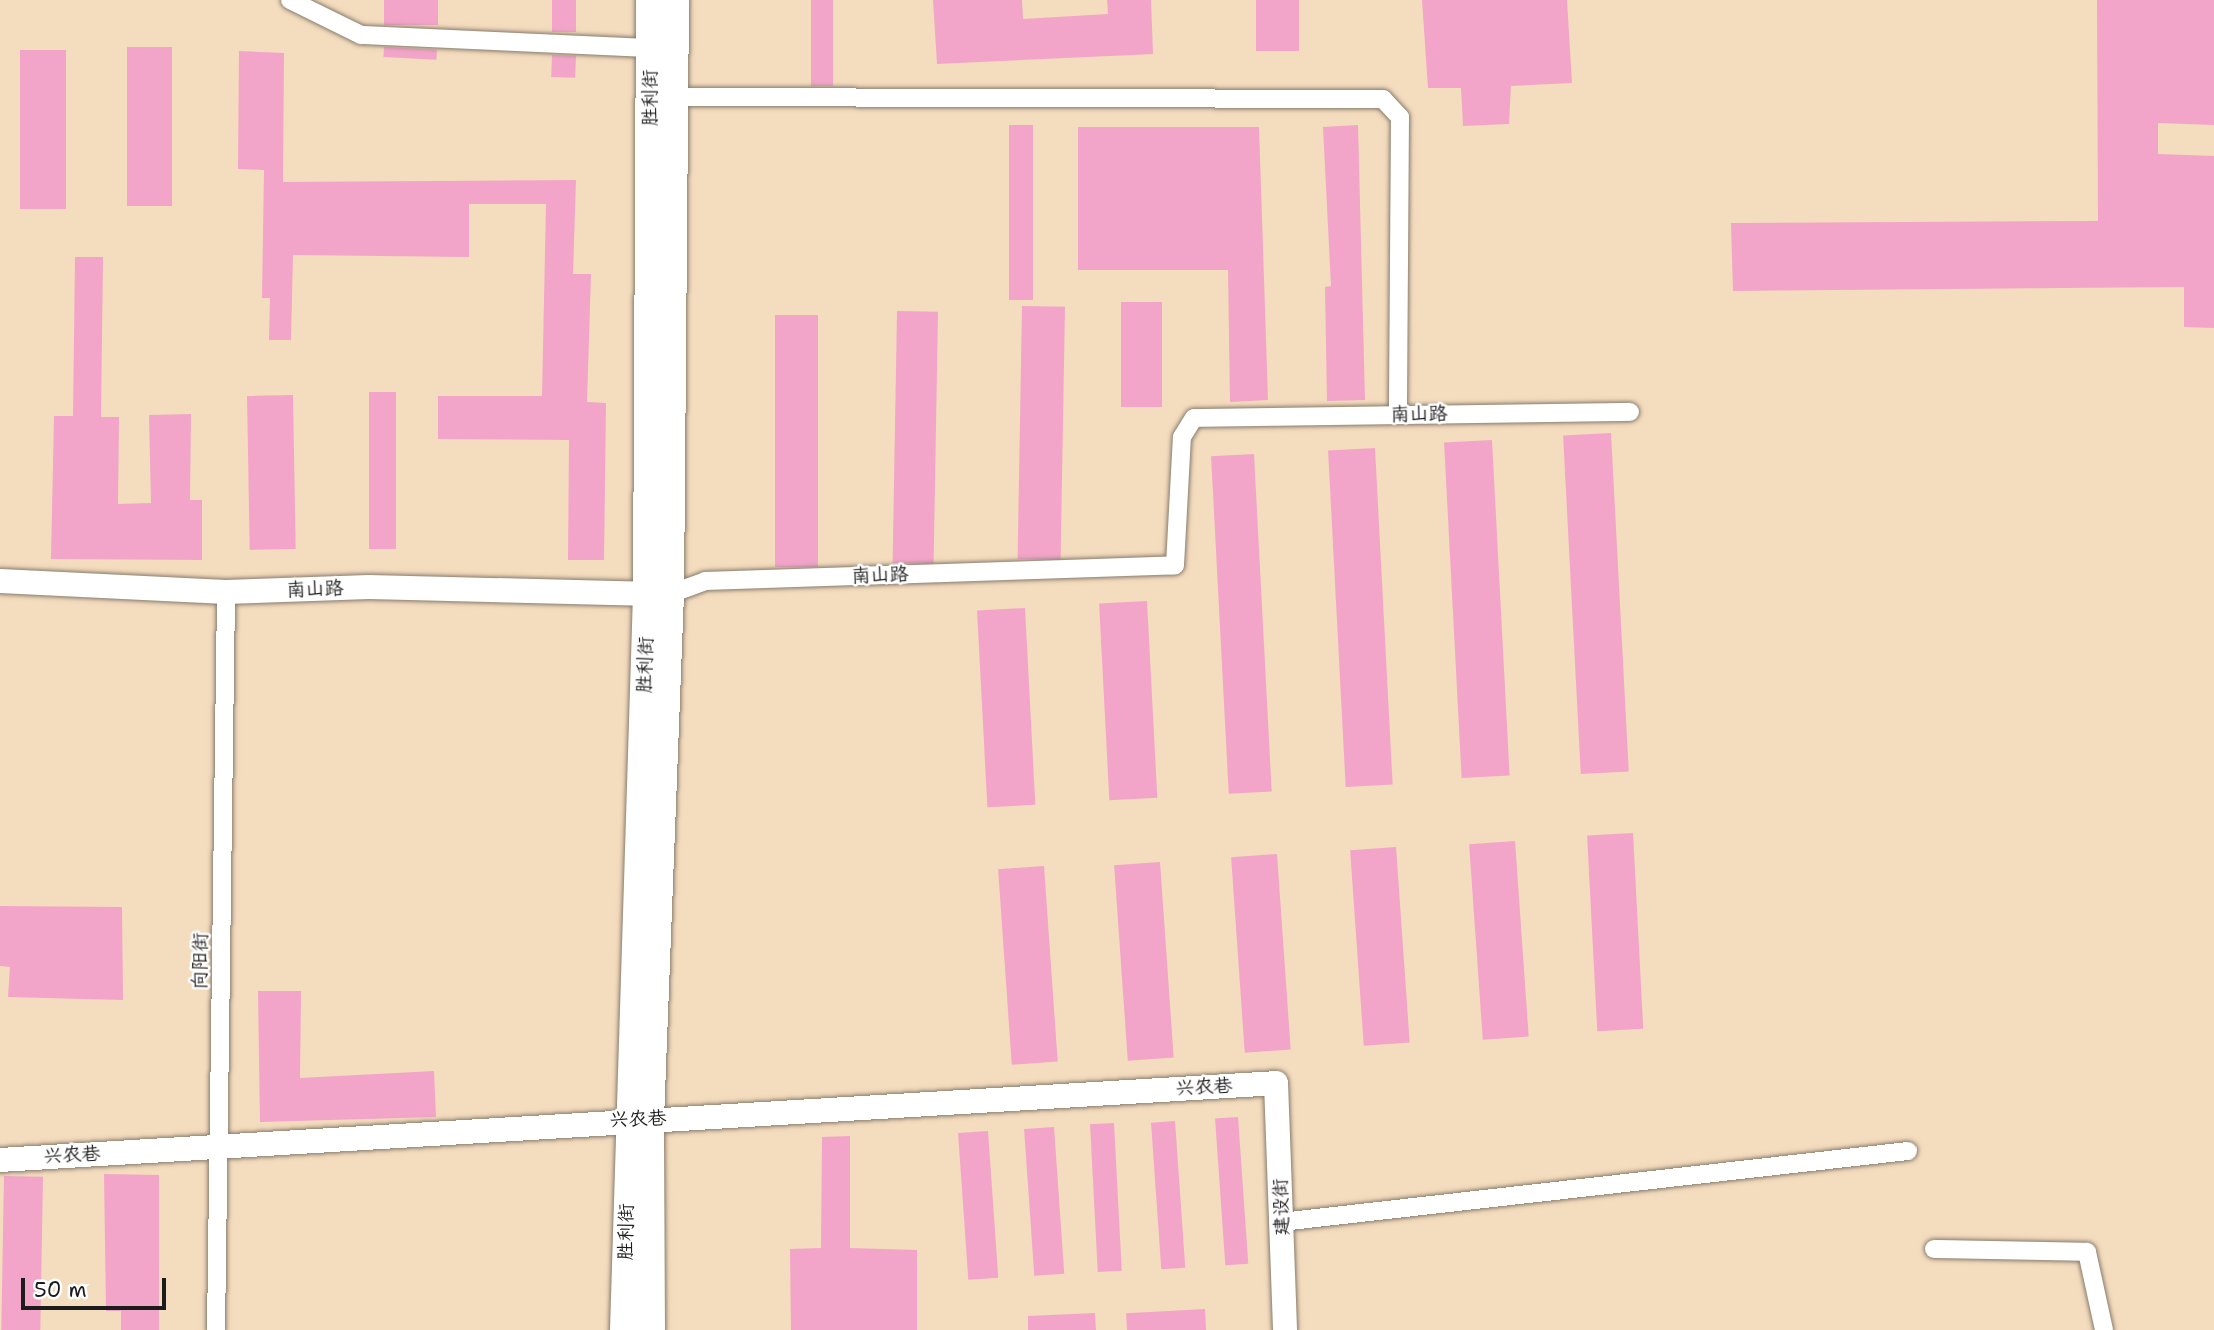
<!DOCTYPE html>
<meta charset="utf-8">
<style>
body{margin:0}
#map{position:relative;width:2214px;height:1330px;overflow:hidden;background:#f4dcbe;font-family:"Shantell Sans","LXGW WenKai TC",sans-serif}
div>[style]{position:absolute}
.building>*{inset:0;background:#f2a5c8;transform-origin:0 0}
.roads{filter:drop-shadow(0 0 2px #887c6d) drop-shadow(0 0 2px #887c6d)}
.street>*{height:18px;margin:-9px;padding:0 9px;transform-origin:9px;border-radius:9px;background:#fff}
.secondary>*{height:24px;margin:-12px;padding:0 12px;transform-origin:12px;border-radius:12px;background:#fff}
.primary>*{height:28px;margin:-14px;padding:0 14px;transform-origin:14px;border-radius:14px;background:#fff}
span{translate:-50% -50%;white-space:nowrap;text-align:center;line-height:1.15;-webkit-text-stroke:5px #fff;paint-order:stroke}
.street-label{font-size:19px;color:#1c1c1c}
.scale{position:absolute;left:21px;top:1278px;width:145px;height:32px;box-sizing:border-box;border:4px solid #1c1c1c;border-top:0;padding-left:9px;font-size:21px;line-height:24px;white-space:nowrap;color:#1c1c1c;-webkit-text-stroke:5px #fff;paint-order:stroke}
</style>
<div id="map">
<div class="building">
<i style="left:384px;top:0;width:54px;height:25px"></i>
<i style="left:552px;top:0;width:24px;height:32px"></i>
<i style="left:811px;top:0;width:22px;height:86px"></i>
<i style="clip-path:polygon(933px 0,1022px 0,1023px 19px,1108px 14px,1107px 0,1151px 0,1153px 54px,937px 64px)"></i>
<i style="left:1256px;top:0;width:43px;height:51px"></i>
<i style="clip-path:polygon(1422px 0,1567px 0,1572px 83px,1511px 86px,1509px 124px,1463px 126px,1461px 88px,1428px 88px)"></i>
<i style="clip-path:polygon(2097px 0,2214px 0,2214px 125px,2158px 123px,2158px 154px,2214px 156px,2214px 328px,2184px 327px,2184px 287px,1733px 291px,1731px 223px,2098px 221px)"></i>
<i style="left:172px;top:47px;width:159px;height:45px;rotate:90deg"></i>
<i style="left:384px;top:47px;width:53px;height:10px;rotate:3deg"></i>
<i style="left:20px;top:50px;width:46px;height:159px"></i>
<i style="clip-path:polygon(239px 51px,284px 53px,283px 182px,576px 180px,573px 274px,591px 274px,587px 402px,606px 403px,604px 560px,568px 560px,569px 440px,438px 439px,438px 396px,542px 396px,546px 204px,469px 204px,469px 257px,293px 255px,291px 340px,269px 340px,270px 298px,262px 298px,264px 170px,238px 169px)"></i>
<i style="left:552px;top:55px;width:24px;height:22px;rotate:2deg"></i>
<i style="left:1033px;top:125px;width:175px;height:24px;rotate:90deg"></i>
<i style="clip-path:polygon(1358px 125px,1365px 400px,1327px 401px,1325px 287px,1331px 286px,1323px 127px)"></i>
<i style="clip-path:polygon(1078px 127px,1259px 127px,1268px 400px,1230px 402px,1228px 270px,1078px 270px)"></i>
<i style="clip-path:polygon(75px 257px,103px 257px,101px 417px,119px 417px,118px 504px,151px 503px,149px 415px,191px 414px,190px 500px,202px 500px,202px 560px,51px 559px,54px 416px,73px 416px)"></i>
<i style="left:1121px;top:302px;width:41px;height:105px"></i>
<i style="left:1022px;top:306px;width:43px;height:253px;rotate:1deg"></i>
<i style="left:897px;top:311px;width:41px;height:252px;rotate:1deg"></i>
<i style="left:775px;top:315px;width:43px;height:252px"></i>
<i style="left:369px;top:392px;width:27px;height:157px"></i>
<i style="left:293px;top:395px;width:154px;height:46px;rotate:89deg"></i>
<i style="left:1611px;top:433px;width:339px;height:48px;rotate:87deg"></i>
<i style="left:1492px;top:440px;width:336px;height:48px;rotate:87deg"></i>
<i style="left:1375px;top:448px;width:337px;height:47px;rotate:87deg"></i>
<i style="left:1254px;top:454px;width:338px;height:43px;rotate:87deg"></i>
<i style="left:1147px;top:601px;width:197px;height:48px;rotate:87deg"></i>
<i style="left:1025px;top:608px;width:197px;height:48px;rotate:87deg"></i>
<i style="left:1633px;top:833px;width:196px;height:46px;rotate:87deg"></i>
<i style="left:1515px;top:841px;width:196px;height:46px;rotate:86deg"></i>
<i style="left:1396px;top:847px;width:196px;height:46px;rotate:86deg"></i>
<i style="left:1277px;top:854px;width:196px;height:46px;rotate:86deg"></i>
<i style="left:1160px;top:862px;width:196px;height:46px;rotate:86deg"></i>
<i style="left:1044px;top:866px;width:196px;height:46px;rotate:86deg"></i>
<i style="clip-path:polygon(0 906px,122px 907px,123px 1000px,8px 997px,10px 967px,0 966px)"></i>
<i style="clip-path:polygon(258px 991px,301px 991px,300px 1078px,434px 1071px,436px 1117px,260px 1122px)"></i>
<i style="left:1238px;top:1117px;width:147px;height:23px;rotate:86deg"></i>
<i style="left:1175px;top:1121px;width:147px;height:24px;rotate:86deg"></i>
<i style="left:1114px;top:1123px;width:148px;height:24px;rotate:87deg"></i>
<i style="left:1054px;top:1127px;width:147px;height:30px;rotate:86deg"></i>
<i style="left:988px;top:1131px;width:147px;height:30px;rotate:86deg"></i>
<i style="clip-path:polygon(850px 1136px,850px 1248px,917px 1250px,917px 1330px,791px 1330px,790px 1249px,821px 1248px,822px 1137px)"></i>
<i style="clip-path:polygon(104px 1174px,159px 1175px,159px 1330px,121px 1330px,121px 1311px,106px 1311px)"></i>
<i style="left:4px;top:1176px;width:39px;height:154px;rotate:1deg"></i>
<i style="left:1205px;top:1309px;width:21px;height:79px;rotate:87deg"></i>
<i style="clip-path:polygon(1095px 1313px,1096px 1330px,1028px 1330px,1028px 1316px)"></i>
</div>
<div class="roads">
<div class="street">
<i style="left:290px;top:0;width:79px;rotate:26.2deg"></i>
<i style="left:361px;top:35px;width:289px;rotate:2.6deg"></i>
<i style="left:674px;top:97px;width:709px;rotate:0.16deg"></i>
<i style="left:1383px;top:99px;width:25px;rotate:47deg"></i>
<i style="left:1400px;top:117px;width:298px;rotate:90.4deg"></i>
<i style="left:670px;top:594px;width:37px;rotate:-20deg"></i>
<i style="left:705px;top:581px;width:470px;rotate:-1.9deg"></i>
<i style="left:1175px;top:565px;width:128px;rotate:-86.9deg"></i>
<i style="left:1182px;top:437px;width:22px;rotate:-58deg"></i>
<i style="left:1194px;top:418px;width:436px;rotate:-0.8deg"></i>
<i style="left:1281px;top:1222px;width:631px;rotate:-6.46deg"></i>
<i style="left:1934px;top:1249px;width:153px;rotate:1.1deg"></i>
<i style="left:2087px;top:1252px;width:80px;rotate:77.7deg"></i>
<i style="left:216px;top:1330px;width:738px;rotate:-89.22deg"></i>
</div>
<div class="secondary">
<i style="left:0;top:581px;width:226px;rotate:2.8deg"></i>
<i style="left:226px;top:592px;width:143px;rotate:-2deg"></i>
<i style="left:369px;top:587px;width:295px;rotate:1.4deg"></i>
<i style="left:0;top:1160px;width:1278px;rotate:-3.45deg"></i>
<i style="left:1276px;top:1083px;width:247px;rotate:87.9deg"></i>
</div>
<div class="primary">
<i style="left:624px;top:1330px;width:736px;rotate:-88.21deg"></i>
<i style="left:647px;top:594px;width:594px;rotate:-89.71deg"></i>
<i style="left:651px;top:1330px;width:211px;rotate:-90.3deg"></i>
<i style="left:650px;top:1119px;width:525px;rotate:-87.82deg"></i>
<i style="left:670px;top:594px;width:594px;rotate:-89.52deg"></i>
</div>
</div>
<div class="street-label">
<span style="left:650px;top:98px;rotate:-90deg">胜利街</span>
<span style="left:1419px;top:414px;rotate:-1deg">南山路</span>
<span style="left:880px;top:575px;rotate:-2deg">南山路</span>
<span style="left:315px;top:589px;rotate:-2deg">南山路</span>
<span style="left:645px;top:665px;rotate:-88deg">胜利街</span>
<span style="left:200px;top:961px;rotate:-89deg">向阳街</span>
<span style="left:1204px;top:1087px;rotate:-3deg">兴农巷</span>
<span style="left:638px;top:1119px;rotate:-2deg">兴农巷</span>
<span style="left:72px;top:1155px;rotate:-3deg">兴农巷</span>
<span style="left:1281px;top:1207px;rotate:-92deg">建设街</span>
<span style="left:626px;top:1232px;rotate:-89deg">胜利街</span>
</div>
<div class="scale">50 m</div>
</div>
